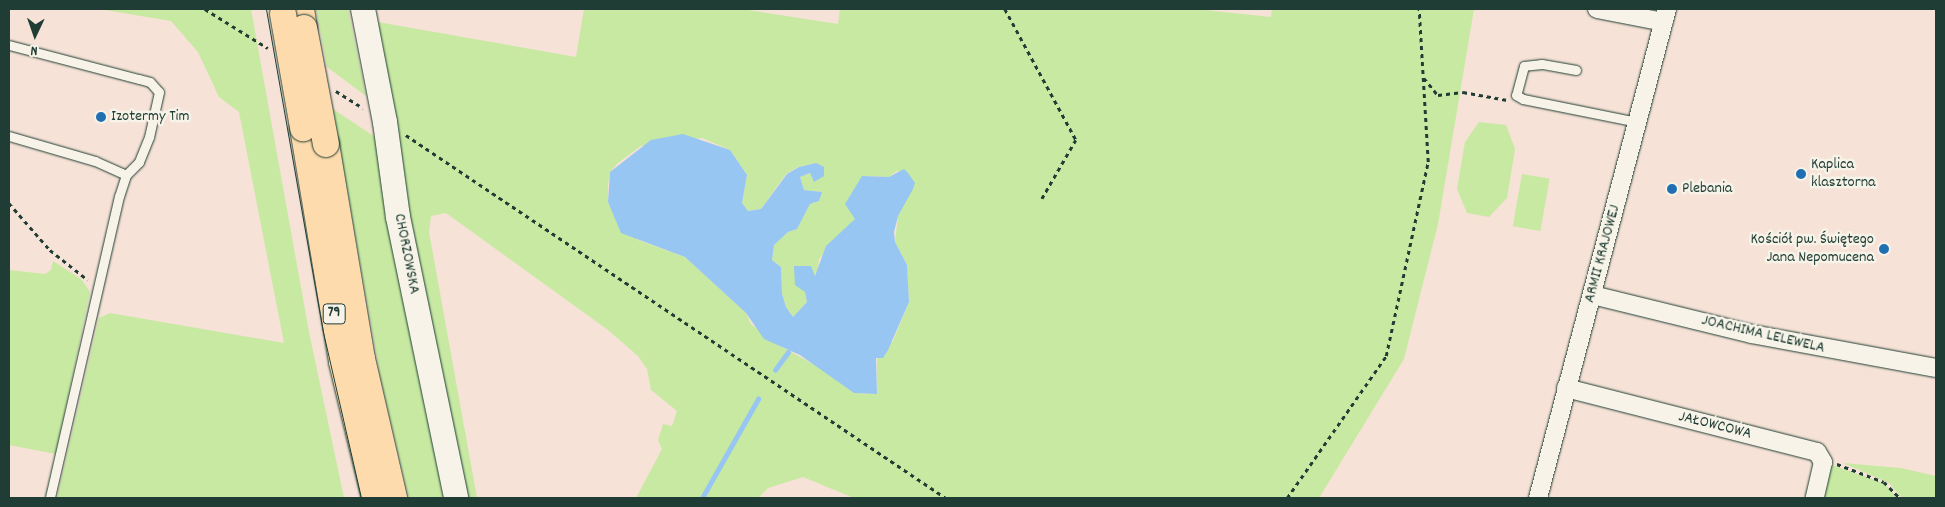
<!DOCTYPE html>
<meta charset="utf-8">
<style>
body{margin:0}
#map{position:relative;width:1945px;height:507px;overflow:hidden;background:#f6e2d6;font-family:Dekko,sans-serif}
div>[style]{position:absolute}
.green>*{inset:0;background:#c7e9a2;transform-origin:0 0}
.water>*{inset:0;background:#97c6f2}
.stream>*{height:4.5px;margin:-2.25px;padding:0 2.25px;transform-origin:2.25px;border-radius:2.25px;background:#97c6f2}
.path>*{height:2.5px;margin-top:-1.25px;transform-origin:0;background:repeating-linear-gradient(90deg,#1f3d34 0 4px,transparent 0 8px)}
.roads{filter:drop-shadow(0 0 1px #1f3d34) drop-shadow(0 0 1px #1f3d34)}
.lane>*{height:9px;margin:-4.5px;padding:0 4.5px;transform-origin:4.5px;border-radius:4.5px;background:#f7f3e8}
.street>*{height:18px;margin:-9px;padding:0 9px;transform-origin:9px;border-radius:9px;background:#f7f3e8}
.secondary>*{height:24px;margin:-12px;padding:0 12px;transform-origin:12px;border-radius:12px;background:#f7f3e8}
.primary>*{height:26px;margin:-13px;padding:0 13px;transform-origin:13px;border-radius:13px;background:#fedbac}
.tram>*{height:1px;margin:-0.5px;padding:0 0.5px;transform-origin:0.5px;border-radius:0.5px;background:#1f3d34}
.bridges{filter:drop-shadow(0 0 1px #1f3d34) drop-shadow(0 0 1px #1f3d34)}
.primary-bridge>*{height:26px;margin:-13px;padding:0 13px;transform-origin:13px;border-radius:13px;background:#fedbac}
.dots>*{width:14px;height:14px;translate:-50% -50%;box-sizing:border-box;border:2px solid #f7f3e8;border-radius:50%}
span{translate:-50% -50%;white-space:nowrap;text-align:center;line-height:1.15;-webkit-text-stroke:5px #f7f3e8;paint-order:stroke}
.shield-label span{padding:1px 4px;background:#f7f3e8;border:1px solid;border-radius:4px;-webkit-text-stroke-width:0}
.shield-label{font-size:15px;color:#1f3d34;font-weight:700}
.poi-label{font-size:16px;color:#1f3d34}
.left{translate:0 -50%;text-align:left}
.right{translate:-100% -50%;text-align:right}
.street-label{font-size:16px;color:#1f3d34}
.frame{position:absolute;inset:0;border:10px solid #1f3d34;pointer-events:none}
.north{position:absolute;left:10px;top:10px;width:50px;height:50px;-webkit-text-stroke:4px #f7f3e8;paint-order:stroke;rotate:183deg;font-size:14px;font-weight:700;line-height:20px;text-align:center;color:#1f3d34}
.north::after{content:'';display:block;margin:auto;width:18px;height:22px;background:#1f3d34;clip-path:polygon(50% 0,100% 100%,50% 72%,0 100%)}
</style>
<div id="map">
<div class="green">
<i style="clip-path:polygon(99px 9px,251px 9px,309px 332px,344px 498px,57px 498px,99px 318px,110px 313px,284px 343px,239px 112px,219px 97px,198px 52px,171px 21px)"></i>
<i style="clip-path:polygon(316px 9px,348px 9px,366px 96px,327px 67px)"></i>
<i style="clip-path:polygon(evenodd,584px 9px,741px 9px,838px 24px,840px 9px,1195px 9px,1271px 17px,1272px 9px,1474px 9px,1438px 224px,1404px 359px,1319px 498px,854px 498px,803px 477px,768px 488px,758px 498px,636px 498px,662px 449px,658px 440px,663px 424px,672px 426px,677px 411px,651px 390px,647px 369px,638px 356px,608px 330px,446px 213px,431px 216px,429px 232px,477px 498px,456px 498px,366px 20px,576px 57px,584px 9px,702px 138px,730px 150px,747px 175px,742px 203px,748px 211px,761px 209px,786px 174px,798px 167px,816px 163px,814px 181px,810px 173px,800px 177px,804px 190px,821px 192px,819px 201px,810px 204px,797px 229px,788px 232px,774px 245px,772px 260px,781px 267px,782px 294px,786px 307px,793px 317px,807px 302px,805px 292px,818px 269px,819px 259px,855px 219px,857px 190px,862px 176px,889px 177px,898px 170px,905px 202px,898px 216px,895px 242px,907px 265px,909px 302px,893px 341px,877px 357px,877px 394px,854px 393px,826px 371px,778px 345px,751px 324px,746px 313px,685px 257px,638px 240px,617px 222px,608px 202px,608px 185px,610px 172px,618px 163px,641px 146px,702px 138px)"></i>
<i style="clip-path:polygon(333px 109px,375px 137px,446px 498px,409px 498px,381px 380px)"></i>
<i style="clip-path:polygon(1479px 122px,1506px 125px,1515px 149px,1507px 198px,1489px 217px,1467px 213px,1457px 189px,1465px 142px)"></i>
<i style="left:1522px;top:174px;width:28px;height:53px;rotate:10deg"></i>
<i style="clip-path:polygon(53px 261px,81px 279px,90px 292px,56px 454px,9px 445px,9px 270px,45px 274px,51px 270px)"></i>
<i style="clip-path:polygon(1823px 462px,1884px 483px,1898px 498px,1815px 498px)"></i>
<i style="clip-path:polygon(1843px 463px,1901px 468px,1936px 476px,1936px 498px,1902px 498px,1889px 483px)"></i>
</div>
<div class="water">
<i style="clip-path:polygon(683px 134px,730px 150px,747px 175px,742px 203px,748px 211px,761px 209px,787px 174px,799px 167px,816px 163px,824px 167px,824px 176px,814px 182px,810px 173px,800px 177px,804px 190px,822px 192px,819px 201px,810px 204px,797px 229px,788px 232px,774px 245px,772px 260px,781px 267px,782px 294px,786px 307px,793px 317px,807px 302px,805px 292px,795px 285px,794px 266px,811px 266px,815px 276px,826px 246px,855px 219px,845px 204px,862px 176px,889px 177px,904px 169px,908px 173px,915px 183px,913px 189px,898px 216px,894px 232px,895px 242px,907px 265px,909px 302px,888px 350px,883px 358px,876px 358px,877px 394px,854px 393px,800px 355px,764px 339px,746px 313px,685px 257px,621px 233px,608px 202px,610px 172px,651px 140px)"></i>
</div>
<div class="stream">
<i style="left:775px;top:370px;width:22px;rotate:-54deg"></i>
<i style="left:702px;top:498px;width:114px;rotate:-60.5deg"></i>
</div>
<div class="path">
<i style="left:205px;top:9px;width:74px;rotate:31.8deg"></i>
<i style="left:1005px;top:9px;width:149px;rotate:61.5deg"></i>
<i style="left:1076px;top:140px;width:68px;rotate:120deg"></i>
<i style="left:1424px;top:78px;width:22px;rotate:51deg"></i>
<i style="left:1438px;top:95px;width:25px;rotate:-7deg"></i>
<i style="left:1463px;top:92px;width:45px;rotate:10.3deg"></i>
<i style="left:336px;top:91px;width:32px;rotate:32deg"></i>
<i style="left:406px;top:135px;width:651px;rotate:33.91deg"></i>
<i style="left:9px;top:203px;width:62px;rotate:48.9deg"></i>
<i style="left:50px;top:250px;width:48px;rotate:38.3deg"></i>
<i style="left:1837px;top:464px;width:50px;rotate:21deg"></i>
<i style="left:1884px;top:482px;width:23px;rotate:45deg"></i>
<i style="left:1287px;top:498px;width:173px;rotate:-55.1deg"></i>
<i style="left:1386px;top:356px;width:198px;rotate:-77.8deg"></i>
<i style="left:1428px;top:162px;width:153px;rotate:-93.4deg"></i>
</div>
<div class="roads">
<div class="lane">
<i style="left:9px;top:45px;width:134px;rotate:14.7deg"></i>
<i style="left:139px;top:79px;width:11px;rotate:15deg"></i>
<i style="left:150px;top:82px;width:13px;rotate:48deg"></i>
<i style="left:159px;top:92px;width:46px;rotate:102.5deg"></i>
<i style="left:149px;top:137px;width:27px;rotate:112deg"></i>
<i style="left:139px;top:162px;width:18px;rotate:135deg"></i>
<i style="left:126px;top:175px;width:22px;rotate:108deg"></i>
<i style="left:119px;top:196px;width:310px;rotate:102.9deg"></i>
<i style="left:1576px;top:70px;width:35px;rotate:-170deg"></i>
<i style="left:1542px;top:64px;width:18px;rotate:174deg"></i>
<i style="left:1524px;top:66px;width:30px;rotate:105deg"></i>
<i style="left:1516px;top:95px;width:8px;rotate:30deg"></i>
<i style="left:1523px;top:99px;width:116px;rotate:11.4deg"></i>
<i style="left:9px;top:136px;width:90px;rotate:16.2deg"></i>
<i style="left:95px;top:161px;width:34px;rotate:24deg"></i>
</div>
<div class="street">
<i style="left:1597px;top:9px;width:68px;rotate:11deg"></i>
<i style="left:1592px;top:295px;width:165px;rotate:13.7deg"></i>
<i style="left:1752px;top:334px;width:187px;rotate:10.5deg"></i>
<i style="left:1566px;top:388px;width:259px;rotate:14.3deg"></i>
<i style="left:1817px;top:452px;width:12px;rotate:59deg"></i>
<i style="left:1823px;top:462px;width:37px;rotate:103deg"></i>
<i style="left:1538px;top:498px;width:506px;rotate:-75.22deg"></i>
</div>
<div class="secondary">
<i style="left:363px;top:9px;width:115px;rotate:79deg"></i>
<i style="left:385px;top:122px;width:96px;rotate:82.2deg"></i>
<i style="left:398px;top:217px;width:287px;rotate:78.3deg"></i>
</div>
<div class="primary">
<i style="left:301px;top:9px;width:19px;rotate:81deg"></i>
<i style="left:303px;top:128px;width:237px;rotate:80.5deg"></i>
<i style="left:342px;top:362px;width:140px;rotate:76.4deg"></i>
<i style="left:326px;top:144px;width:218px;rotate:80.5deg"></i>
<i style="left:362px;top:359px;width:143px;rotate:77deg"></i>
</div>
</div>
<div class="tram">
<i style="left:266px;top:9px;width:328px;rotate:80deg"></i>
<i style="left:323px;top:332px;width:170px;rotate:77.1deg"></i>
</div>
<div class="bridges">
<div class="primary-bridge">
<i style="left:283px;top:14px;width:116px;rotate:80deg"></i>
<i style="left:304px;top:28px;width:118px;rotate:79.3deg"></i>
</div>
</div>
<div class="dots">
<i style="left:101px;top:117px;background:#1f6fb2"></i>
<i style="left:1801px;top:174px;background:#1f6fb2"></i>
<i style="left:1672px;top:189px;background:#1f6fb2"></i>
<i style="left:1884px;top:249px;background:#1f6fb2"></i>
</div>
<div class="shield-label">
<span style="left:334px;top:314px">79</span>
</div>
<div class="poi-label">
<span class="left" style="left:111px;top:117px">Izotermy Tim</span>
<span class="left" style="left:1811px;top:174px">Kaplica<br>klasztorna</span>
<span class="left" style="left:1682px;top:189px">Plebania</span>
<span class="right" style="left:1874px;top:249px">Kościół pw. Świętego<br>Jana Nepomucena</span>
</div>
<div class="street-label">
<span style="left:406px;top:254px;rotate:79deg">CHORZOWSKA</span>
<span style="left:1603px;top:254px;rotate:-75deg">ARMII KRAJOWEJ</span>
<span style="left:1763px;top:335px;rotate:13deg">JOACHIMA LELEWELA</span>
<span style="left:1715px;top:426px;rotate:14deg">JAŁOWCOWA</span>
</div>
<div class="frame"></div>
<div class="north">N</div>
</div>
